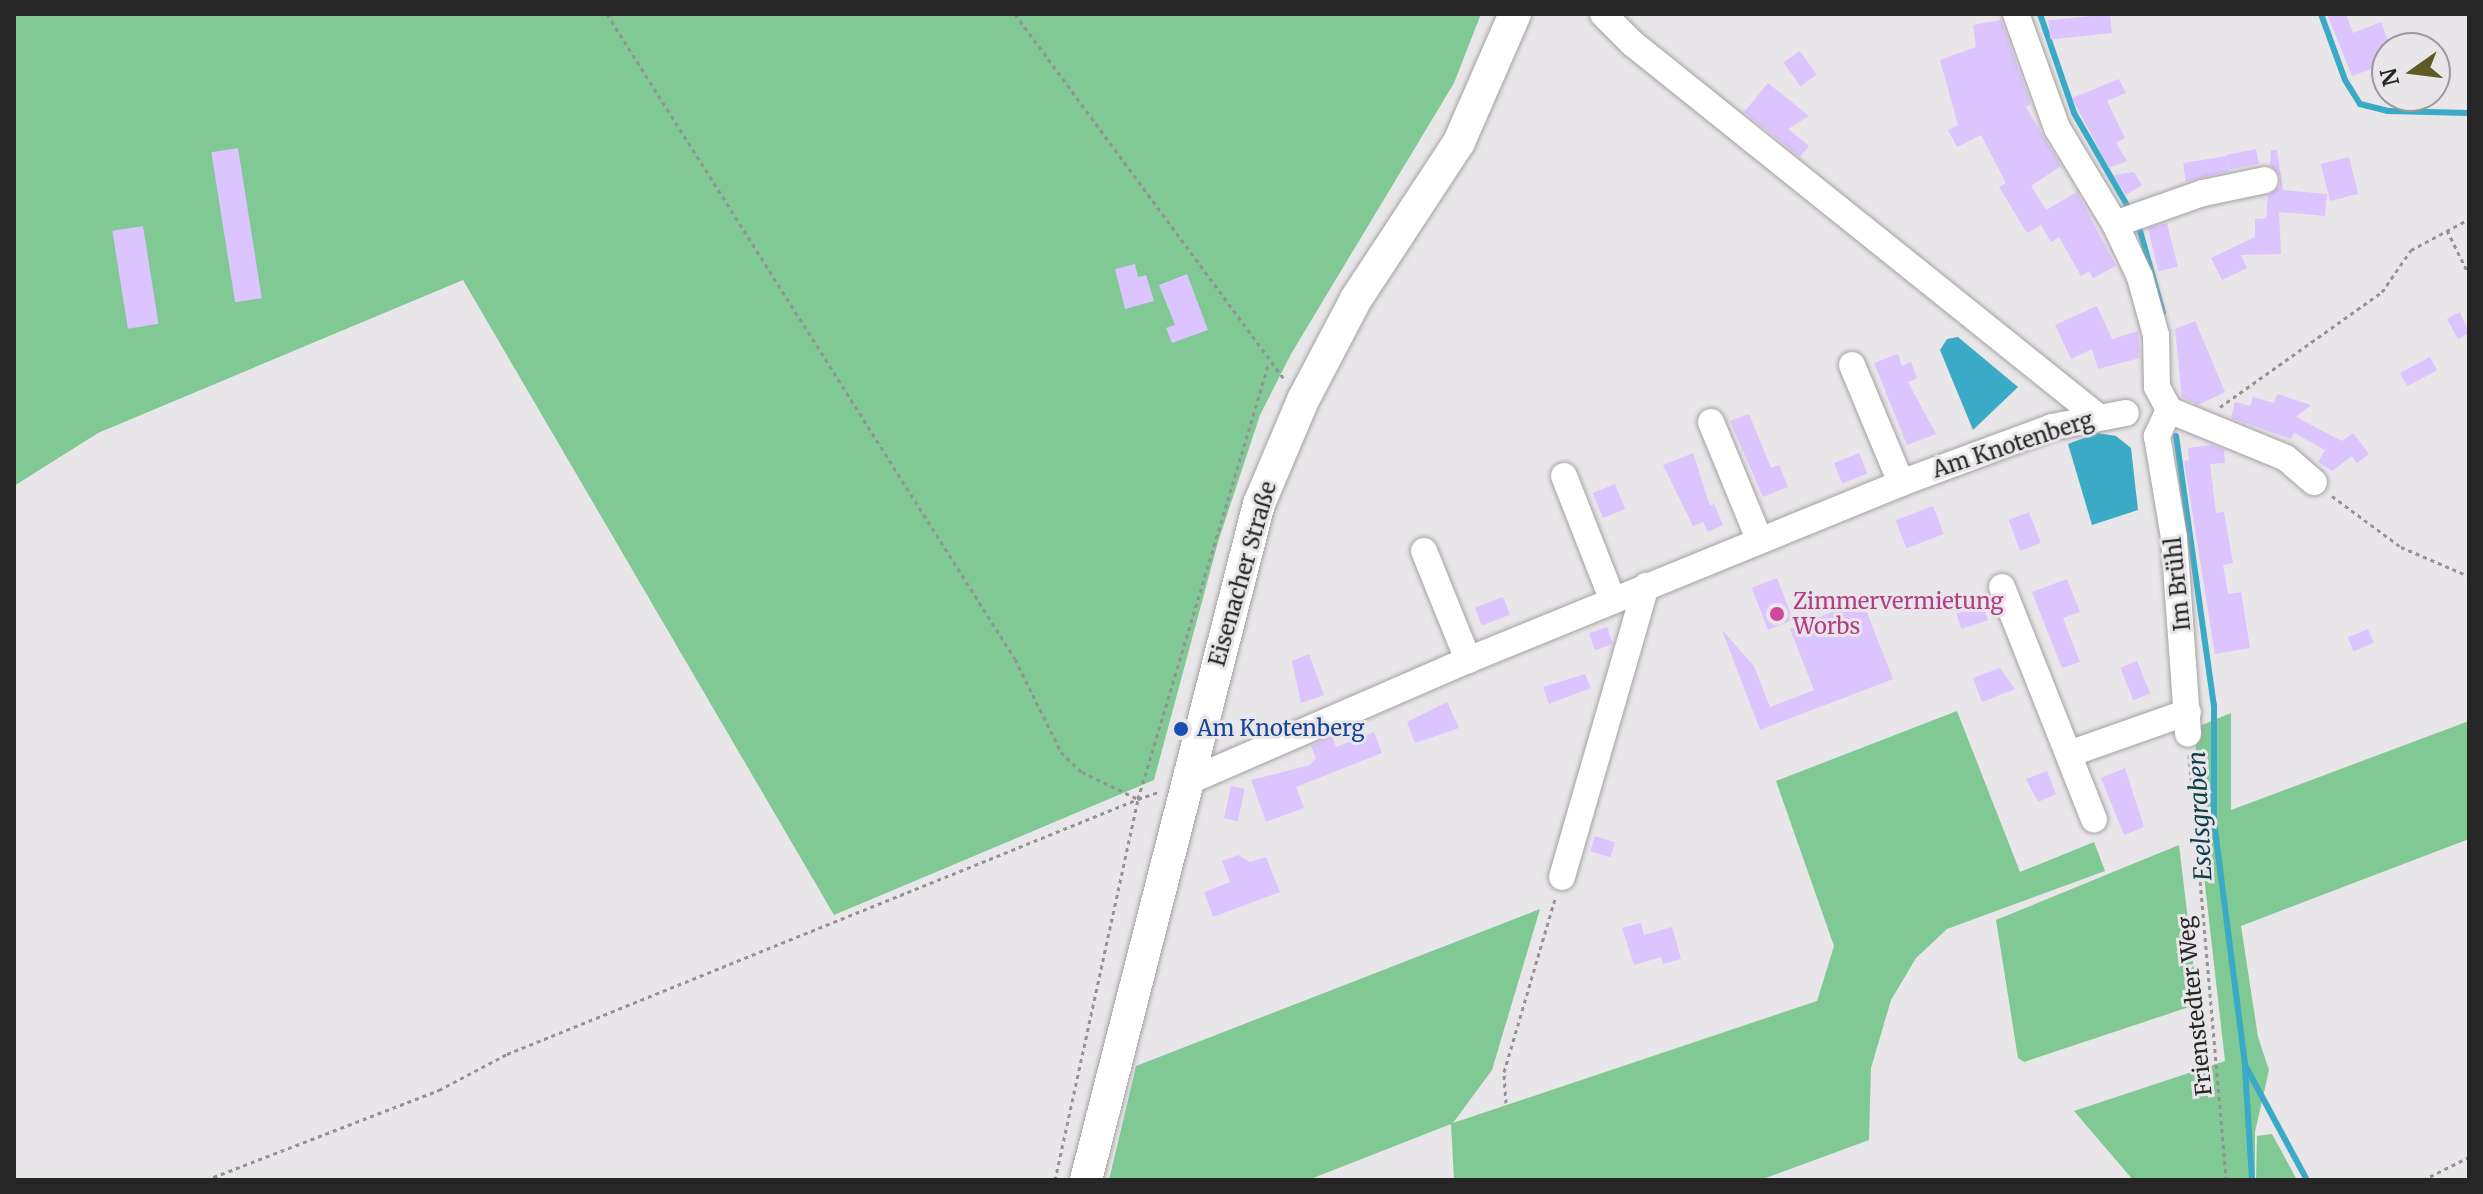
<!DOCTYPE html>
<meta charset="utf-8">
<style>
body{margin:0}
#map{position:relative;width:2483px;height:1194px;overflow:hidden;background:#e8e6e8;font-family:Merriweather,serif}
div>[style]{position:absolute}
.green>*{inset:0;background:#80c894}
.water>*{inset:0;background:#3aaac6}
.stream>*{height:6px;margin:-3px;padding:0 3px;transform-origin:3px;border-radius:3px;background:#3aaac6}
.building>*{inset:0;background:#dcc4ff;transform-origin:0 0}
.path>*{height:3px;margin-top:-1.5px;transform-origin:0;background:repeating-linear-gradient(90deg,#949294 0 4px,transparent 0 8px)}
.roads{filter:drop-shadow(0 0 2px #a3a1a3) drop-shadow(0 0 2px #a3a1a3)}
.minor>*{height:26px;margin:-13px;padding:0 13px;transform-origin:13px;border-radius:13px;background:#fff}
.major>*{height:32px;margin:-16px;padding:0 16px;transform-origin:16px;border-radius:16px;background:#fff}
.dots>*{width:22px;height:22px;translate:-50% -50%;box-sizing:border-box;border:4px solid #e8e6e8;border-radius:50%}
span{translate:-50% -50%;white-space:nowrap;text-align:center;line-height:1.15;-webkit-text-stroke:6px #e8e6e8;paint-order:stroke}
.street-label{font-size:22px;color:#272627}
.hotel-label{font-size:22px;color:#b23c85}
.left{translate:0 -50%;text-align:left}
.transit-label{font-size:22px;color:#164399}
.water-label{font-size:24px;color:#0d3e4a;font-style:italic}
.frame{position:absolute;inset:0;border:16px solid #272627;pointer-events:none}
.north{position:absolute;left:2371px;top:32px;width:80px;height:80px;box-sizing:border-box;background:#e8e6e8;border:2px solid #9b999b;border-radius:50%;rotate:256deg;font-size:22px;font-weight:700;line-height:32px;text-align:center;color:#272627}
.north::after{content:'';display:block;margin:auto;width:28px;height:36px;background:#5d5a26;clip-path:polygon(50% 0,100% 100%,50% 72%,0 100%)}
</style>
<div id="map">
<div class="green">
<i style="clip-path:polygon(14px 14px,1481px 14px,1454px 83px,1291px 354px,1260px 415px,1218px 542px,1154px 780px,834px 915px,463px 280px,98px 433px,14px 486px)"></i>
<i style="clip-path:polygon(1957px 711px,2020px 872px,2094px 842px,2105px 871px,1947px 929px,1916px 958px,1891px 1000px,1871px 1068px,1869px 1140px,1760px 1180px,1454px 1180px,1451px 1124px,1308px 1180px,1109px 1180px,1136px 1066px,1540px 909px,1492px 1070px,1453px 1123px,1817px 1001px,1834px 946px,1776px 781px)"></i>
<i style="clip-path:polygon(2231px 713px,2231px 810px,2469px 721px,2469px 839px,2241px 926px,2258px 1037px,2269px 1070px,2255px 1132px,2255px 1180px,2133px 1180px,2074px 1111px,2225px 1061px,2199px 832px,2195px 728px)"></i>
<i style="clip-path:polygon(2179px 845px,2198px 1004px,2024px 1062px,2018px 1058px,1996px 920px)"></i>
<i style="clip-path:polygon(2272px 1134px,2297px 1180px,2256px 1180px,2257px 1136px)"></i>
</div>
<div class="water">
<i style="clip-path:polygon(1958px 337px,2018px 387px,1973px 430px,1940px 350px,1947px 339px)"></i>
<i style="clip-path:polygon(2097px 433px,2116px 436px,2131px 448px,2138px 510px,2092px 525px,2068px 444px)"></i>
</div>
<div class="stream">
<i style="left:2040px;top:14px;width:105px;rotate:71deg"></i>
<i style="left:2074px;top:113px;width:108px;rotate:60.1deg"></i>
<i style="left:2321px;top:14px;width:70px;rotate:70deg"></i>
<i style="left:2345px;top:80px;width:28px;rotate:58deg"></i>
<i style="left:2360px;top:104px;width:29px;rotate:14deg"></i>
<i style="left:2388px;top:111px;width:81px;rotate:1.4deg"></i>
<i style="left:2139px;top:227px;width:89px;rotate:74.4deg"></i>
<i style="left:2176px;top:436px;width:272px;rotate:82deg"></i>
<i style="left:2214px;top:705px;width:117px;rotate:90deg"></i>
<i style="left:2214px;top:822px;width:245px;rotate:82.7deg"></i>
<i style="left:2245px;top:1065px;width:131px;rotate:61.7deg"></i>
<i style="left:2245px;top:1068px;width:112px;rotate:86.4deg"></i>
</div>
<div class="building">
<i style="left:2110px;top:14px;width:19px;height:62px;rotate:84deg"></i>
<i style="clip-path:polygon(2327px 14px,2346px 14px,2353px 33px,2381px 22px,2391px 48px,2387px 63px,2352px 76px)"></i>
<i style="clip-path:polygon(2001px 20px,2031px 104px,2026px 107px,2061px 166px,2031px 186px,2046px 210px,2077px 192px,2116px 266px,2093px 278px,2089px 271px,2081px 276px,2059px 237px,2051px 242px,2041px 225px,2027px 233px,1999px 187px,2006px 183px,1981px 135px,1957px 147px,1948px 130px,1958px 125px,1940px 60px,1976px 47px,1973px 25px)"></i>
<i style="left:1800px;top:51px;width:29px;height:20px;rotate:55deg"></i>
<i style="clip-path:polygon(2119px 79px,2126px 93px,2107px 101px,2125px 138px,2116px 143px,2127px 161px,2109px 168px,2072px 98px)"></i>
<i style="clip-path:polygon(1768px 83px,1809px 116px,1788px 129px,1809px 146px,1800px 157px,1744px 112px)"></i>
<i style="left:238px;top:148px;width:152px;height:27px;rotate:81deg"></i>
<i style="left:2256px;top:149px;width:15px;height:30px;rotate:79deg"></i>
<i style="clip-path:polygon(2271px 150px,2277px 150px,2283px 190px,2327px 194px,2325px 216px,2279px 212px,2281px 254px,2241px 255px,2247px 268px,2222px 280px,2211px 258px,2255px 237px,2255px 219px,2266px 218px,2268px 196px,2280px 186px,2280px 176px,2270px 165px)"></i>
<i style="clip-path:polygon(2227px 156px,2229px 171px,2186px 182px,2183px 163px)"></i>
<i style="left:2349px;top:157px;width:38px;height:29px;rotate:76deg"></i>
<i style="clip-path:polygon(2134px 172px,2142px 185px,2126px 195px,2113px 175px)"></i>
<i style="left:2167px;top:223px;width:45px;height:20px;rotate:76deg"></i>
<i style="left:143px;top:226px;width:99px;height:31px;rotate:81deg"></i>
<i style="clip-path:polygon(1135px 264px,1138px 277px,1146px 275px,1154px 301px,1125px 309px,1115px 269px)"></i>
<i style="clip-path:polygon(1187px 274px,1208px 330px,1172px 343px,1166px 328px,1175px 325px,1159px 285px)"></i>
<i style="clip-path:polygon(2097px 306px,2112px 339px,2138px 331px,2140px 358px,2098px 369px,2092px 349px,2071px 359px,2055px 325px)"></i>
<i style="clip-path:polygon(2460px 312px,2469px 333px,2458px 339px,2447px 319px)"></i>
<i style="clip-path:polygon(2195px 321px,2225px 392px,2198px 405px,2182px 397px,2175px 329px)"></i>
<i style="clip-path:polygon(1898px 354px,1902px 366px,1911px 362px,1917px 378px,1908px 382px,1936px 434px,1907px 445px,1874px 363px)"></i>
<i style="left:2430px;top:357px;width:15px;height:34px;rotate:62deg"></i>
<i style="clip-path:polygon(2277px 394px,2311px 405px,2296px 417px,2342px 441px,2353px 433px,2369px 454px,2357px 463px,2352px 456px,2332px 471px,2318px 462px,2325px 450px,2294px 433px,2291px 439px,2231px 418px,2235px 402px,2250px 406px,2253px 397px,2274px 403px)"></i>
<i style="clip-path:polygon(1749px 414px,1771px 468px,1779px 465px,1788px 487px,1763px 497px,1730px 421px)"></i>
<i style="clip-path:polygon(2212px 445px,2224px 450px,2225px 463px,2210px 464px,2216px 513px,2224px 512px,2233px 563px,2223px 565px,2228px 594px,2241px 592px,2250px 648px,2215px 654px,2184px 461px,2189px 460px,2188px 448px)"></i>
<i style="clip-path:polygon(1693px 453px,1710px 506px,1714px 504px,1723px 525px,1708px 532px,1703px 522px,1693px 526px,1663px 465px)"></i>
<i style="left:1859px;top:453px;width:22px;height:27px;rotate:68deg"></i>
<i style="left:1615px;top:484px;width:27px;height:24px;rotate:68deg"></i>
<i style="left:1933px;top:506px;width:30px;height:40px;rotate:69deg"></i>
<i style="left:2029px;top:512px;width:33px;height:22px;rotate:69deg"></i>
<i style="left:1777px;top:578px;width:45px;height:27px;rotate:69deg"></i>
<i style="clip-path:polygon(2067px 579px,2080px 612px,2063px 618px,2080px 662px,2062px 668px,2032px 592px)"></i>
<i style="left:1503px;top:597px;width:19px;height:30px;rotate:69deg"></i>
<i style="clip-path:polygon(1862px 600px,1893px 679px,1760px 730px,1722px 630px,1754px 666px,1770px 707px,1814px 690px,1790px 629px)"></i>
<i style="left:1983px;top:605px;width:16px;height:28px;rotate:72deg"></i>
<i style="left:1607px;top:627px;width:18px;height:19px;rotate:71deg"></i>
<i style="left:2368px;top:629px;width:15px;height:22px;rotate:67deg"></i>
<i style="clip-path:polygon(1309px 654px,1324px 695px,1301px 703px,1292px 661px)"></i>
<i style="left:2137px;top:661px;width:35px;height:18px;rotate:68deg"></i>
<i style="clip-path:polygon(2000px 668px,2015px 689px,1982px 702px,1973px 678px)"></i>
<i style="clip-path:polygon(1585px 674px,1591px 688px,1549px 704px,1543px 687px)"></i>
<i style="clip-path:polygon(1447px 702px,1459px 728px,1415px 743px,1407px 722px)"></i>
<i style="clip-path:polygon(1374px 732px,1382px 753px,1296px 787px,1304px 808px,1266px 822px,1251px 780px,1310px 765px,1316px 758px,1311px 746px,1332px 736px,1336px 747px)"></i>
<i style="clip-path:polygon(2125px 768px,2144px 827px,2124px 835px,2101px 778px)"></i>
<i style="clip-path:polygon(2047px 771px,2056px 794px,2038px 802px,2026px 779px)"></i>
<i style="left:1231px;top:786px;width:14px;height:33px;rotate:12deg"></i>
<i style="left:1595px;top:836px;width:21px;height:16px;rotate:17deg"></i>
<i style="clip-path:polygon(1238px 855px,1250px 862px,1266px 857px,1280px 892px,1213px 917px,1204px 892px,1230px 882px,1222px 861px)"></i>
<i style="clip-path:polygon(1641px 923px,1644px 935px,1672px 927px,1681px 959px,1663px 964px,1661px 957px,1634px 965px,1622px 928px)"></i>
</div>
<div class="path">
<i style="left:607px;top:14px;width:763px;rotate:57.68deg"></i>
<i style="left:1015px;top:659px;width:104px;rotate:63.7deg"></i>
<i style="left:1061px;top:752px;width:29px;rotate:44deg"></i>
<i style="left:1082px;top:772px;width:62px;rotate:25.7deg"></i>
<i style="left:1138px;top:799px;width:21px;rotate:-19deg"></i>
<i style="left:1015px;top:14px;width:455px;rotate:53.6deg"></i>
<i style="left:2447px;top:230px;width:50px;rotate:63.9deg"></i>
<i style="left:2220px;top:407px;width:199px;rotate:-35.4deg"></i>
<i style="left:2382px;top:292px;width:51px;rotate:-55.4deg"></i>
<i style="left:2411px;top:250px;width:66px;rotate:-28.1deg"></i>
<i style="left:2332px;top:496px;width:86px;rotate:36.5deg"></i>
<i style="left:2401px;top:547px;width:74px;rotate:23.1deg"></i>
<i style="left:2189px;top:754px;width:428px;rotate:85deg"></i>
<i style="left:1506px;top:1103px;width:31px;rotate:-94deg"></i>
<i style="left:1504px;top:1072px;width:180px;rotate:-73.6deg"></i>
<i style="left:206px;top:1180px;width:250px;rotate:-21.1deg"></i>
<i style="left:439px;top:1090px;width:77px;rotate:-27.9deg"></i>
<i style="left:507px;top:1054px;width:681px;rotate:-22deg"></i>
<i style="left:1055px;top:1180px;width:390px;rotate:-77.7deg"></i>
<i style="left:1138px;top:799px;width:455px;rotate:-73.3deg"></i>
<i style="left:2423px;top:1180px;width:51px;rotate:-26.6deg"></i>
</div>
<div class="roads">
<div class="minor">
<i style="left:1603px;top:14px;width:41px;rotate:45deg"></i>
<i style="left:1632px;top:43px;width:596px;rotate:38.73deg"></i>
<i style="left:2016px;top:14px;width:121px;rotate:70.2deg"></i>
<i style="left:2057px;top:128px;width:112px;rotate:58.9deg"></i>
<i style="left:2115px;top:224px;width:59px;rotate:64.7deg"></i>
<i style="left:2140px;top:277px;width:60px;rotate:74.6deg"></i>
<i style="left:2156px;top:335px;width:52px;rotate:88.9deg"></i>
<i style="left:2157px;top:387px;width:26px;rotate:62deg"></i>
<i style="left:2169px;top:410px;width:126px;rotate:22.3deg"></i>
<i style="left:2286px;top:458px;width:37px;rotate:41deg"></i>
<i style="left:2115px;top:224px;width:93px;rotate:-19.4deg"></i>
<i style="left:2203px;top:193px;width:63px;rotate:-11.8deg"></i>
<i style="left:1852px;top:365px;width:128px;rotate:67.4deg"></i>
<i style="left:2169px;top:410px;width:29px;rotate:115deg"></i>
<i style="left:2157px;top:436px;width:103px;rotate:80.5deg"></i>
<i style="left:2174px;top:538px;width:196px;rotate:85.9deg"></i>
<i style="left:1711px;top:422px;width:126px;rotate:67.7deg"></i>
<i style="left:1564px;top:476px;width:134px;rotate:68.6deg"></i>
<i style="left:1424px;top:551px;width:118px;rotate:68deg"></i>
<i style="left:2002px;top:587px;width:250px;rotate:68.4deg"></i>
<i style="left:2069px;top:754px;width:126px;rotate:-19.4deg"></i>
<i style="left:1185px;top:783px;width:309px;rotate:-23.5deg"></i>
<i style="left:1468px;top:660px;width:468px;rotate:-22.2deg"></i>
<i style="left:1901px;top:483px;width:161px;rotate:-20.3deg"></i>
<i style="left:2052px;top:427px;width:75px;rotate:-10.7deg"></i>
<i style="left:1562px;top:877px;width:303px;rotate:-73.9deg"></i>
</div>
<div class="major">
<i style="left:1086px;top:1180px;width:698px;rotate:-75.65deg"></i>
<i style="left:1259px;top:504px;width:113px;rotate:-67.1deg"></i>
<i style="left:1303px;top:400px;width:114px;rotate:-62.3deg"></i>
<i style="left:1356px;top:299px;width:188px;rotate:-56.7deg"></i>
<i style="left:1459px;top:142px;width:140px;rotate:-66.4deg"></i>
</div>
</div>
<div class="dots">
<i style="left:1777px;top:614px;background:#d1479c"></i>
<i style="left:1181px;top:729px;background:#1a4fb4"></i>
</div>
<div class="street-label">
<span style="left:2013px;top:445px;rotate:-18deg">Am Knotenberg</span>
<span style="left:1243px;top:574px;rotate:-74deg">Eisenacher Straße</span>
<span style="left:2178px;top:584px;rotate:-96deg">Im Brühl</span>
<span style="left:2195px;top:1006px;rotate:-96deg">Frienstedter Weg</span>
</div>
<div class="hotel-label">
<span class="left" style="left:1793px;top:614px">Zimmervermietung<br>Worbs</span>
</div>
<div class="transit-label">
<span class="left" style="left:1197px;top:729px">Am Knotenberg</span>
</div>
<div class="water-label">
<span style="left:2200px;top:816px;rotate:-93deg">Eselsgraben</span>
</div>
<div class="frame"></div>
<div class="north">N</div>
</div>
